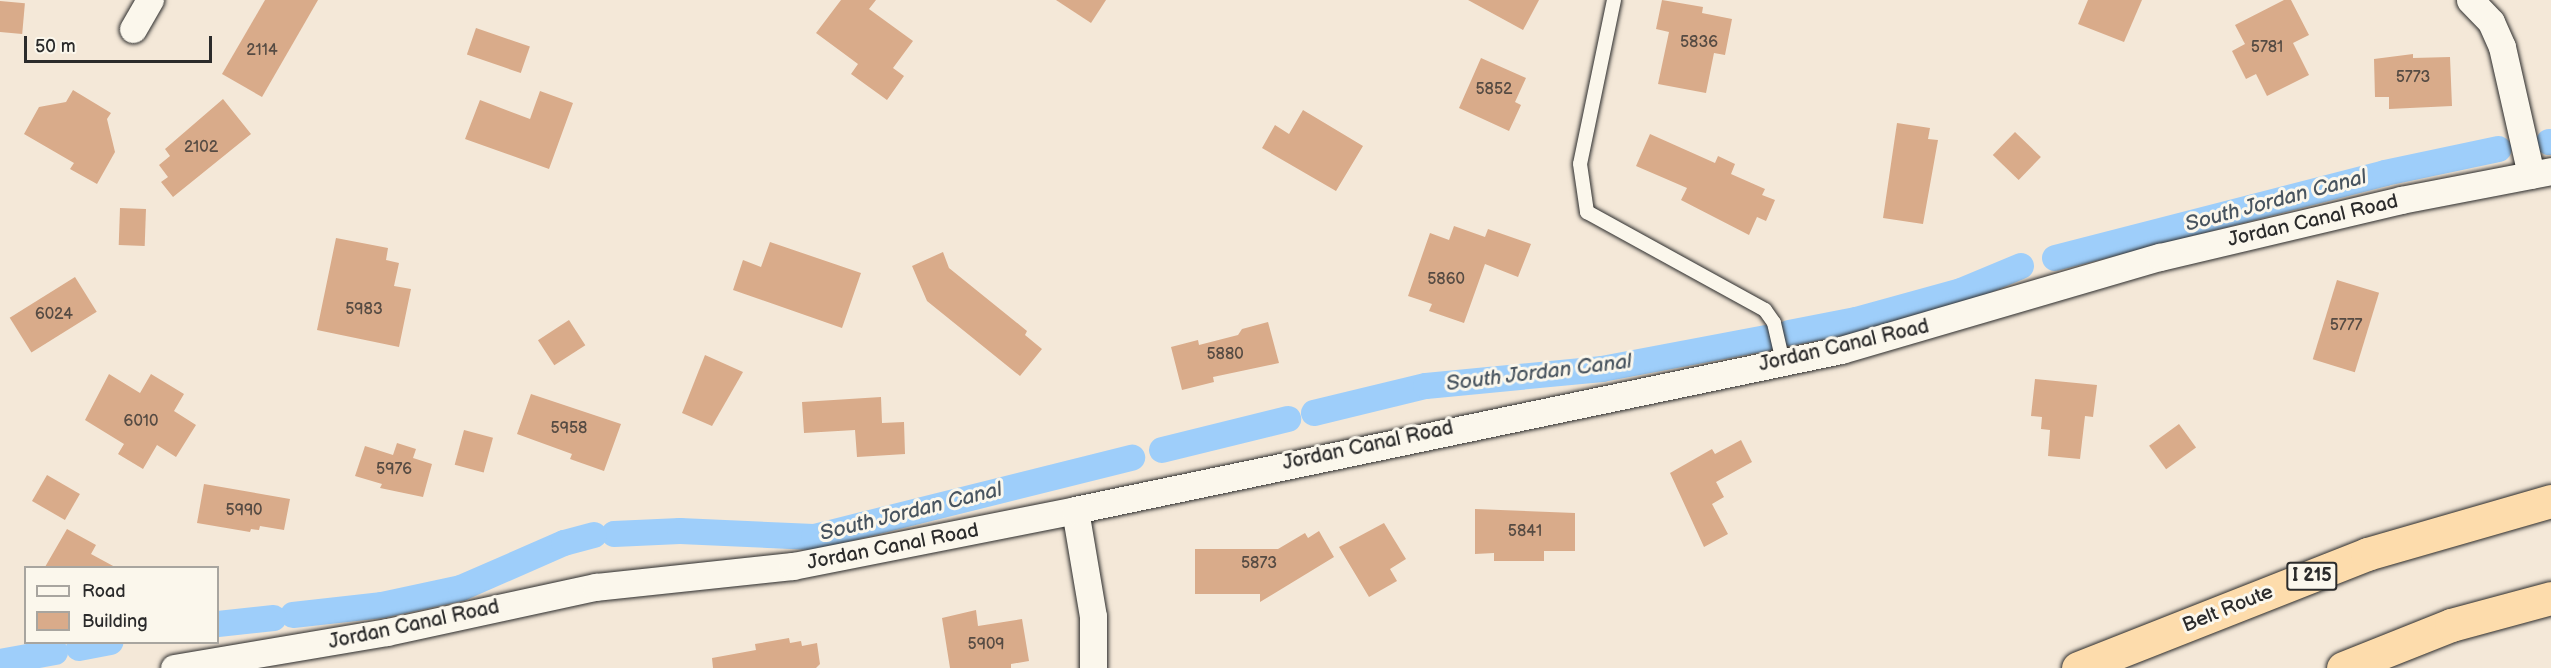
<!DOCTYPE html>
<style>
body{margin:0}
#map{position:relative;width:2551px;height:668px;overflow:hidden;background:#f4e8d8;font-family:"Balsamiq Sans",sans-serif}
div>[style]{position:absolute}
.canal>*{height:26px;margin:-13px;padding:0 13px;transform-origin:13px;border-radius:13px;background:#9ecefa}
.building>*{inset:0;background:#d9ab8a;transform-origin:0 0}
.roads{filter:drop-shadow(0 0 2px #2b2b2b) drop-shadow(0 0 2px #2b2b2b)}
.service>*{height:14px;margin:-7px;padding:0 7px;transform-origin:7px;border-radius:7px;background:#fbf7ec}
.minor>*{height:27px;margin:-13.5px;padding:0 13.5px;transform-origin:13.5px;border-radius:13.5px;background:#fbf7ec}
.motorway>*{height:33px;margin:-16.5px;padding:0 16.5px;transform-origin:16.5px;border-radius:16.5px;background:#fddcac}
span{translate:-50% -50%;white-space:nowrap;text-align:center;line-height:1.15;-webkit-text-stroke:6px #fbf7ec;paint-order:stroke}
.number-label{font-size:16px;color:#564b43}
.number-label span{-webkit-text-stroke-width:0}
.shield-label span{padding:2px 4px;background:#fbf7ec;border:2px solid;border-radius:4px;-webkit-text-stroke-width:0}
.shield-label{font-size:18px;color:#2b2b2b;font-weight:700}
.street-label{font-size:20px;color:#2b2b2b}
.water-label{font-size:21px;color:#48545f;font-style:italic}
.legend{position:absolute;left:24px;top:566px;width:195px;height:78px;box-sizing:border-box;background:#fbf7ec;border:2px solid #a8a59f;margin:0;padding:8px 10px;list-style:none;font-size:18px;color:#2b2b2b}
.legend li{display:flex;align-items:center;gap:12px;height:30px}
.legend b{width:30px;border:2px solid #a8a59f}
.scale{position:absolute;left:24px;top:36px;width:188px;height:27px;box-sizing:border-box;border:3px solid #2b2b2b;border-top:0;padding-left:8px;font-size:18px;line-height:21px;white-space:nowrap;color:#2b2b2b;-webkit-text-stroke:4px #fbf7ec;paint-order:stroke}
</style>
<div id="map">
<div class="canal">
<i style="left:2549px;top:142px;width:2px"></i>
<i style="left:2055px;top:258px;width:341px;rotate:-14.4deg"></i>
<i style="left:2385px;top:173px;width:116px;rotate:-11.9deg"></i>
<i style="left:1789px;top:333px;width:68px;rotate:-11deg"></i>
<i style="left:1856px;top:320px;width:109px;rotate:-15.4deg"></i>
<i style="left:1961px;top:291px;width:65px;rotate:-22.6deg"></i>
<i style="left:1314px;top:413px;width:115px;rotate:-13.6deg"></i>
<i style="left:1426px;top:386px;width:177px;rotate:-5.5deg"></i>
<i style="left:1602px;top:369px;width:167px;rotate:-10.7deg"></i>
<i style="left:1162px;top:450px;width:130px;rotate:-13.8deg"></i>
<i style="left:614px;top:534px;width:66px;rotate:-2.6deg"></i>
<i style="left:680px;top:531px;width:134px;rotate:2.6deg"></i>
<i style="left:814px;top:537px;width:328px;rotate:-14deg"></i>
<i style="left:293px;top:615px;width:90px;rotate:-6.4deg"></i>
<i style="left:382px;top:605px;width:81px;rotate:-12.1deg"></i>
<i style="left:461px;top:588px;width:112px;rotate:-23.6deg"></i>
<i style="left:564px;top:543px;width:31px;rotate:-15deg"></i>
<i style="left:218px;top:624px;width:56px;rotate:-6.1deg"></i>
<i style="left:79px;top:648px;width:32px;rotate:-11deg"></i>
<i style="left:0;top:662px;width:56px;rotate:-10.3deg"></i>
</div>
<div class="building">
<i style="clip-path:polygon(265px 0,318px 0,262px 97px,222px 74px)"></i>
<i style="clip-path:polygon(841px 0,876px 0,869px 9px,913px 41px,893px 68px,904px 76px,887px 100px,851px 74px,858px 64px,816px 33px)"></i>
<i style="clip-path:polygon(1056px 0,1106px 0,1091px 23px)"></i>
<i style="clip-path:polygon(1468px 0,1539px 0,1523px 30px)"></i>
<i style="clip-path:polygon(1662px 0,1703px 7px,1702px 13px,1732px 19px,1725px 55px,1714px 53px,1706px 93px,1658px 84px,1669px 32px,1656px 29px)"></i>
<i style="clip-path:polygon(2088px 0,2142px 0,2124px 42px,2078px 24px)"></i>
<i style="clip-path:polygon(2284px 0,2291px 0,2309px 35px,2293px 43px,2309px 75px,2267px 96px,2256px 74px,2246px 79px,2232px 51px,2245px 44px,2235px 25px)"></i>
<i style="left:0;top:1px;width:25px;height:31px;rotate:5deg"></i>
<i style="left:476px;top:28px;width:57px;height:28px;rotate:19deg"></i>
<i style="clip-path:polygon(2413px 54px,2413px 58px,2450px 57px,2452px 106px,2389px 109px,2389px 97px,2375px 97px,2374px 59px)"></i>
<i style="clip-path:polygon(1481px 58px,1526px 78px,1515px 102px,1521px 105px,1509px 131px,1459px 108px)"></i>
<i style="clip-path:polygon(73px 90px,111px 113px,107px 119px,115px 152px,97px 184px,70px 169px,74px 163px,24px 134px,39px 107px,66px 102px)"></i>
<i style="clip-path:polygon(540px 91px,573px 103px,549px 169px,465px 139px,480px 100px,530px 119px)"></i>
<i style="clip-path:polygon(223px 99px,251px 134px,173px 197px,161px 182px,168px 177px,159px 165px,170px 156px,165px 149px)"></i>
<i style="clip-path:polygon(1303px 110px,1363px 146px,1336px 191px,1262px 148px,1275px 125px,1289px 134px)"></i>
<i style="clip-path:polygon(1897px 123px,1930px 128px,1928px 139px,1938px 140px,1923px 224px,1883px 218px)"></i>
<i style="left:2015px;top:132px;width:36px;height:32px;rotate:44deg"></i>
<i style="clip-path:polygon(1650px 134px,1715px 163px,1718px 156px,1735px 164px,1731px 174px,1765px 189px,1762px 195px,1775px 200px,1766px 221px,1757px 217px,1749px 235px,1681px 200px,1687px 188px,1636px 166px)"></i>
<i style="left:120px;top:208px;width:26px;height:37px;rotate:2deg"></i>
<i style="clip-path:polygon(1454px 226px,1485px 237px,1488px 229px,1531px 244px,1518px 277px,1485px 264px,1464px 323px,1429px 311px,1432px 304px,1408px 296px,1430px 233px,1449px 240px)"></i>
<i style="clip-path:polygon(336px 238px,388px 248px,386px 260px,399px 263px,394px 286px,411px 289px,399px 347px,317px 330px)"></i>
<i style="clip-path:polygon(770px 242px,861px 273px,842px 328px,733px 290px,743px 260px,761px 267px)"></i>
<i style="clip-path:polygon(943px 252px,949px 268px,1027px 331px,1025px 335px,1042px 349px,1020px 376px,927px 301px,912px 266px)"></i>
<i style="left:75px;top:277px;width:41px;height:77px;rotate:58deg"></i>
<i style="left:2337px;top:280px;width:44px;height:83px;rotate:17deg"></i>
<i style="left:569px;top:320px;width:30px;height:37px;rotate:57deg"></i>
<i style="clip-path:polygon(1268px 322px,1279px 363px,1213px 377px,1214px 382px,1182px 390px,1171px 347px,1198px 340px,1199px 345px,1238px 335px,1242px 329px)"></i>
<i style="clip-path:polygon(705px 355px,743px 372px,712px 426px,682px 413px)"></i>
<i style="clip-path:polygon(109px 374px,140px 393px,151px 374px,184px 394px,174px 411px,196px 425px,176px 457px,157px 445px,143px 469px,118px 454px,124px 444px,85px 420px)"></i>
<i style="clip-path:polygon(2035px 379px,2097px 385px,2093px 417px,2085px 416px,2080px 459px,2048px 456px,2050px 430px,2041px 429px,2042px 417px,2031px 416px)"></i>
<i style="clip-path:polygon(531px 394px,621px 424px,604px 471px,570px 459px,572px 454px,517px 434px)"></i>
<i style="clip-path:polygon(881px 397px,882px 423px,904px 422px,905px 454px,857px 457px,855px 430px,804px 433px,802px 402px)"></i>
<i style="left:2179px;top:424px;width:29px;height:37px;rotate:54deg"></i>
<i style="left:464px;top:430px;width:30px;height:36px;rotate:15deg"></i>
<i style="clip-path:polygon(1741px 440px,1752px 462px,1716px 482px,1724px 497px,1712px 504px,1728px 534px,1704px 547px,1670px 473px,1712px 449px,1715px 454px)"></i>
<i style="clip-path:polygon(397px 443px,416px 449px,413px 458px,432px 464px,423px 497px,380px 488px,382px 484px,355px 476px,365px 446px,393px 455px)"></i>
<i style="left:47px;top:475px;width:38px;height:30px;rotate:30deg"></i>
<i style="clip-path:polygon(204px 484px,290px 499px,284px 530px,260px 526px,259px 530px,251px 529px,250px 532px,197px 523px)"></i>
<i style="clip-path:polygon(1475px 509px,1575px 513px,1575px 551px,1544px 551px,1544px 561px,1494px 561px,1494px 553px,1475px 554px)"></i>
<i style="clip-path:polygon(1384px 523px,1406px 559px,1390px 569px,1397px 581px,1369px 597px,1339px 547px)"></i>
<i style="clip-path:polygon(67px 529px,96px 545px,91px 554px,115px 567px,45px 567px)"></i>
<i style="clip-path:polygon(1319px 531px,1334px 557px,1260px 602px,1260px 594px,1195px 594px,1195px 549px,1278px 549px,1305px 533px,1308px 538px)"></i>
<i style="clip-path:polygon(976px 610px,978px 626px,1022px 619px,1029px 661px,1011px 664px,1011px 668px,950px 668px,942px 618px)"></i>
<i style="clip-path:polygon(789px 638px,790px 643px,801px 641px,802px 646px,817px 643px,820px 664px,816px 668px,713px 668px,712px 658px,756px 650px,755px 644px)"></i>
</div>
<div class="roads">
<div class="service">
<i style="left:1614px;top:0;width:167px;rotate:101.7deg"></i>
<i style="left:1580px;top:164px;width:49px;rotate:81.7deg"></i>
<i style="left:1587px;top:212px;width:203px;rotate:28.8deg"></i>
<i style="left:1765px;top:310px;width:16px;rotate:55deg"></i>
<i style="left:1774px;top:323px;width:39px;rotate:77deg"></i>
</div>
<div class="minor">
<i style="left:2470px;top:0;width:30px;rotate:46deg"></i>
<i style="left:2491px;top:22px;width:27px;rotate:66deg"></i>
<i style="left:2502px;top:47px;width:131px;rotate:77.2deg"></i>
<i style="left:133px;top:29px;width:34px;rotate:-60deg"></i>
<i style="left:1075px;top:510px;width:108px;rotate:80.4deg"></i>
<i style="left:1093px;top:616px;width:52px;rotate:90deg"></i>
<i style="left:174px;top:668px;width:216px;rotate:-9.6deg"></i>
<i style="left:387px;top:632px;width:214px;rotate:-12.2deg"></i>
<i style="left:596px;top:587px;width:198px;rotate:-6.1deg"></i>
<i style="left:793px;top:566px;width:288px;rotate:-11.2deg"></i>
<i style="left:1075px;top:510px;width:783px;rotate:-11.8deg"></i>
<i style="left:1841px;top:350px;width:332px;rotate:-16.3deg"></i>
<i style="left:2160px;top:257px;width:248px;rotate:-13.3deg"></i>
<i style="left:2401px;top:200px;width:153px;rotate:-10.9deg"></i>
</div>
<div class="motorway">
<i style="left:2078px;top:668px;width:311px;rotate:-21.5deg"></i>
<i style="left:2367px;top:554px;width:191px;rotate:-16.1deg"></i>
<i style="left:2343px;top:668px;width:116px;rotate:-21.7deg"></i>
<i style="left:2451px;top:625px;width:104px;rotate:-15.1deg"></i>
</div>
</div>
<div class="number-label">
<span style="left:1699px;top:43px">5836</span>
<span style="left:2267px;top:48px">5781</span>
<span style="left:262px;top:51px">2114</span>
<span style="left:2413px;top:78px">5773</span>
<span style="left:1494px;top:90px">5852</span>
<span style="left:201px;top:148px">2102</span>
<span style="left:1446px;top:280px">5860</span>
<span style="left:364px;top:310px">5983</span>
<span style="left:54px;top:315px">6024</span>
<span style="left:2346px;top:326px">5777</span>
<span style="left:1225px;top:355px">5880</span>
<span style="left:141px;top:422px">6010</span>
<span style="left:569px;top:429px">5958</span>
<span style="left:394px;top:470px">5976</span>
<span style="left:244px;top:511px">5990</span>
<span style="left:1525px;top:532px">5841</span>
<span style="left:1259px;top:564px">5873</span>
<span style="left:986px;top:645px">5909</span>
</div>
<div class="shield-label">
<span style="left:2312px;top:576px">I 215</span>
</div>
<div class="street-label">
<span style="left:2313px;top:221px;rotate:-13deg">Jordan Canal Road</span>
<span style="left:1844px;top:346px;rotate:-13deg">Jordan Canal Road</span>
<span style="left:1368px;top:446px;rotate:-12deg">Jordan Canal Road</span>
<span style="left:893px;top:547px;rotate:-11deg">Jordan Canal Road</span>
<span style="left:2228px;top:609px;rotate:-22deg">Belt Route</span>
<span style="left:414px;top:625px;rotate:-12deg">Jordan Canal Road</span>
</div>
<div class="water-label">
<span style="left:2276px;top:201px;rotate:-15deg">South Jordan Canal</span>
<span style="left:1539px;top:373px;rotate:-7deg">South Jordan Canal</span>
<span style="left:911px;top:512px;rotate:-14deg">South Jordan Canal</span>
</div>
<ul class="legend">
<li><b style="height:8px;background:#fbf7ec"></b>Road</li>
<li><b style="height:16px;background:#d9ab8a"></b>Building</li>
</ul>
<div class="scale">50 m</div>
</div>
